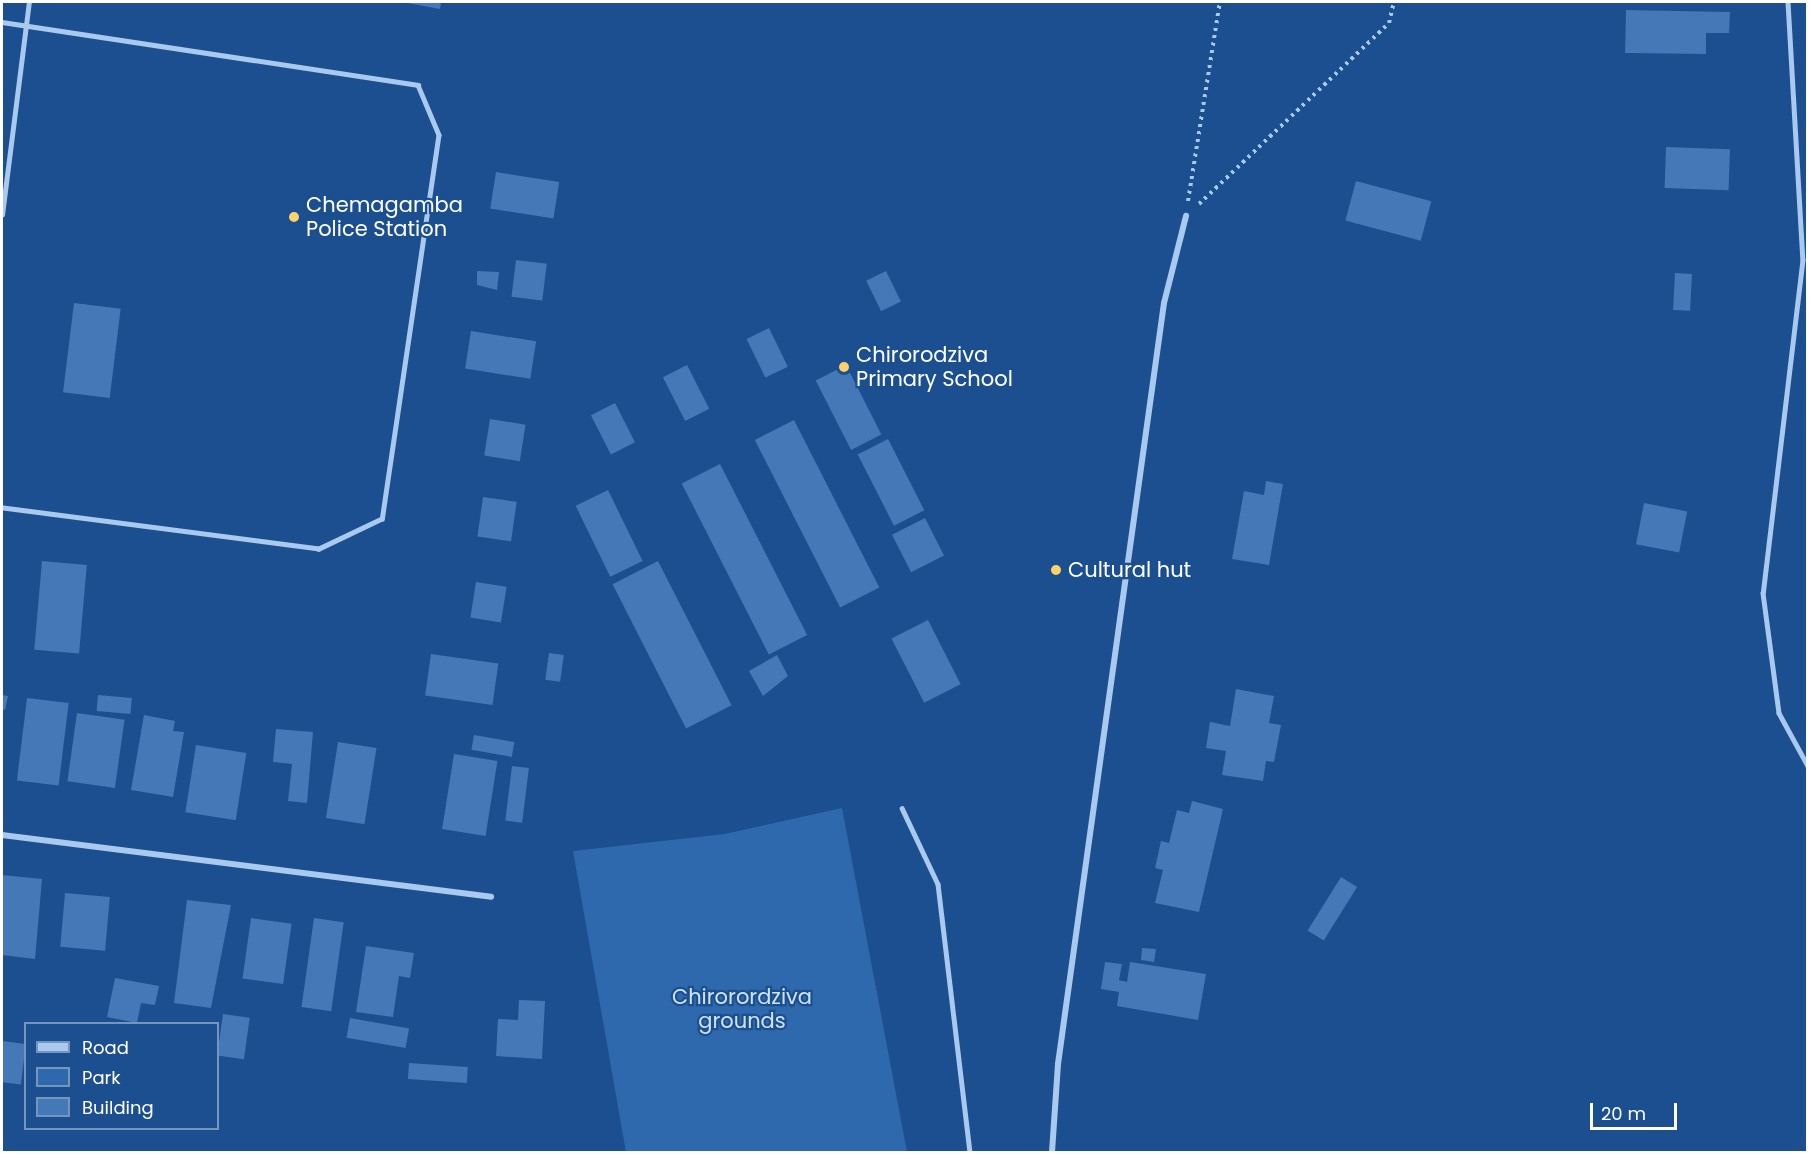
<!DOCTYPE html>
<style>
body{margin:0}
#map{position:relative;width:1809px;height:1154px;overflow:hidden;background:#1b4f8f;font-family:Poppins,sans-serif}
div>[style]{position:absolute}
.green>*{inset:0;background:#2e69ad}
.building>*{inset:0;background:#4478b7;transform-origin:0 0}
.path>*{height:4px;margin-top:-2px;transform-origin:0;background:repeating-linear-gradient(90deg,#a9c9ee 0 3px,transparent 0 7.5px)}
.service>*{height:4.5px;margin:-2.25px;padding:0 2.25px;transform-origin:2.25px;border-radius:2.25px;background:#a9c9ee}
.minor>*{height:6px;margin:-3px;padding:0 3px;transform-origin:3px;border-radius:3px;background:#a9c9ee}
.dots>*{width:16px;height:16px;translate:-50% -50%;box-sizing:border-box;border:3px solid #1b4f8f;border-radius:50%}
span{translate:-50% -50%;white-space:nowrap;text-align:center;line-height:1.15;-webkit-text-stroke:4.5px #1b4f8f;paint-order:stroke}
.poi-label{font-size:21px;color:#fff}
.left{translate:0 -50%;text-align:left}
.park-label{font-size:21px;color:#cfe3fa}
.frame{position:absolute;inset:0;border:3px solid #fff;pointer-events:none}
.legend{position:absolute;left:24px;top:1022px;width:195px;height:108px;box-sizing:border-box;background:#1b4f8f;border:2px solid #7695bc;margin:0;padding:8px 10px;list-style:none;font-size:18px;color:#fff}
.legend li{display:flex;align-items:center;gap:12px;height:30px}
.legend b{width:30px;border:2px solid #7695bc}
.scale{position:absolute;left:1590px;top:1103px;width:87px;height:27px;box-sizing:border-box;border:3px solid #fff;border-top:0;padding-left:8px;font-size:18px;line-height:21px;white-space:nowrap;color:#fff;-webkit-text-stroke:4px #1b4f8f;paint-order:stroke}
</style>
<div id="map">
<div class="green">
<i style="clip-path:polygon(842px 808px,907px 1152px,626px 1152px,573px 851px,725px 834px)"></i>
</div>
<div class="building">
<i style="clip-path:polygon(402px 2px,441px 2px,440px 9px)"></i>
<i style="clip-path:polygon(1626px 10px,1730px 12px,1729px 33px,1706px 33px,1706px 54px,1625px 53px)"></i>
<i style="left:1666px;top:147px;width:64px;height:41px;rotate:2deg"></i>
<i style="left:496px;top:172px;width:64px;height:37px;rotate:9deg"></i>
<i style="left:1356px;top:181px;width:78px;height:41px;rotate:15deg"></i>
<i style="left:516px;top:260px;width:31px;height:37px;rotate:7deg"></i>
<i style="clip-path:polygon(477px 271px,499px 272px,497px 290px,477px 285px)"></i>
<i style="left:886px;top:271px;width:34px;height:22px;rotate:64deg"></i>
<i style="left:1675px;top:273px;width:17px;height:37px;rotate:3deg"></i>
<i style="left:74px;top:303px;width:47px;height:90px;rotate:7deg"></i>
<i style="left:769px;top:328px;width:43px;height:25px;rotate:64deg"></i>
<i style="left:471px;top:331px;width:66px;height:38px;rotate:9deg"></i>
<i style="left:687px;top:365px;width:49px;height:27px;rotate:63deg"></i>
<i style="left:846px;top:365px;width:78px;height:34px;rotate:63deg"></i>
<i style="left:615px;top:403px;width:44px;height:27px;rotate:63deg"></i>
<i style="left:490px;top:419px;width:36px;height:37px;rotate:9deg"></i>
<i style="left:794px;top:420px;width:188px;height:44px;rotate:63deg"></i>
<i style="left:888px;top:439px;width:80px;height:34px;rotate:63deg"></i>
<i style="left:720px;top:464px;width:192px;height:43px;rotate:63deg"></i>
<i style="clip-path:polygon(1266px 481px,1283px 484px,1269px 565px,1232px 559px,1244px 491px,1264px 495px)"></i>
<i style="left:608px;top:490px;width:79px;height:36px;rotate:64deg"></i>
<i style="left:483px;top:497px;width:34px;height:40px;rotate:8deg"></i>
<i style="left:1644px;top:503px;width:44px;height:42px;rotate:11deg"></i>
<i style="left:925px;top:518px;width:42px;height:37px;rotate:63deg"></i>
<i style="left:42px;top:561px;width:45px;height:89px;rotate:5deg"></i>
<i style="left:658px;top:561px;width:162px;height:51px;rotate:63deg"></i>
<i style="left:476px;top:582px;width:31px;height:36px;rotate:9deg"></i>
<i style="left:928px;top:620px;width:72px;height:41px;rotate:63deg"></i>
<i style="left:549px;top:653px;width:15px;height:27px;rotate:8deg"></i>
<i style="left:431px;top:654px;width:68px;height:42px;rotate:8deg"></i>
<i style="clip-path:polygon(777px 655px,788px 676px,763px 696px,749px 671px)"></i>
<i style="clip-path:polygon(1236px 689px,1274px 696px,1269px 723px,1281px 725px,1274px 762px,1266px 761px,1263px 781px,1222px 775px,1226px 751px,1206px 748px,1210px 722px,1230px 726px)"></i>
<i style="clip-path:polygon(2px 695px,8px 696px,5px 710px,2px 709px)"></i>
<i style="left:98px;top:695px;width:34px;height:16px;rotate:5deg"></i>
<i style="left:27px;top:698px;width:42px;height:83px;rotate:7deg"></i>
<i style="left:77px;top:713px;width:48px;height:69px;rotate:8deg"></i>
<i style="clip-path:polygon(144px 715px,175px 721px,173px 731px,184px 732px,173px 797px,131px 790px)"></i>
<i style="clip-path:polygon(276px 729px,313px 732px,307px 803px,288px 801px,292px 764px,273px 762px)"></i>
<i style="left:474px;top:735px;width:41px;height:15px;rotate:10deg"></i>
<i style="left:338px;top:742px;width:39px;height:77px;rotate:9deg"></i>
<i style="left:196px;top:745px;width:51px;height:68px;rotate:9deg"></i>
<i style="left:454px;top:754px;width:44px;height:76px;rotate:9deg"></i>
<i style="left:512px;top:766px;width:17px;height:55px;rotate:7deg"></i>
<i style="clip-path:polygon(1192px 801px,1223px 809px,1199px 912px,1155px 903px,1163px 870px,1155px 868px,1161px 841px,1169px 843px,1177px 810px,1189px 813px)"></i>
<i style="clip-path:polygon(2px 875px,42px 879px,35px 959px,2px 955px)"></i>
<i style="left:1341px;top:877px;width:19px;height:63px;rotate:32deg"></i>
<i style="left:65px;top:893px;width:45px;height:54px;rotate:5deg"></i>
<i style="clip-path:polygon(187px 900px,231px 905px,211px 1008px,174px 1003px)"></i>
<i style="left:251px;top:918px;width:41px;height:61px;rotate:8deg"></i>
<i style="left:314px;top:918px;width:30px;height:90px;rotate:8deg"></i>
<i style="clip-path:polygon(366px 946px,414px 953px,410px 978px,399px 976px,393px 1017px,356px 1012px)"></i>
<i style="clip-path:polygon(1142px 948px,1156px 949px,1154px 962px,1141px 960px)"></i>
<i style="clip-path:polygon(1105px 962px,1122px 964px,1119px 980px,1127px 982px,1130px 962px,1206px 974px,1198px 1020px,1117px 1006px,1119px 992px,1101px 989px)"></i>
<i style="clip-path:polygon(115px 978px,159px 986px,155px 1005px,141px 1003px,137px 1023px,107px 1017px)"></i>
<i style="clip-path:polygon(519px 1000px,545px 1001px,542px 1059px,496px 1056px,498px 1019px,518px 1020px)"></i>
<i style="left:223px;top:1014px;width:27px;height:42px;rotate:8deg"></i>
<i style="left:350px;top:1018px;width:60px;height:20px;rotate:10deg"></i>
<i style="left:2px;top:1041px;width:24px;height:41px;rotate:7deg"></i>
<i style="left:409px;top:1063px;width:59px;height:16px;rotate:4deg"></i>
</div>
<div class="path">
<i style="left:1188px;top:201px;width:202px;rotate:-80.9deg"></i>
<i style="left:1199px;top:204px;width:262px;rotate:-43.6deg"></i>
<i style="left:1389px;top:23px;width:22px;rotate:-77deg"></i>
</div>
<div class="service">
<i style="left:1788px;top:2px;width:258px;rotate:86.7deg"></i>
<i style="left:1803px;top:260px;width:335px;rotate:96.8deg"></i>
<i style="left:1763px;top:593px;width:121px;rotate:82.4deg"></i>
<i style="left:1779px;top:713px;width:60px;rotate:61.3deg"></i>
<i style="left:2px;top:22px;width:421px;rotate:8.6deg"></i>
<i style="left:418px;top:85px;width:54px;rotate:67.2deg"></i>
<i style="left:439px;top:135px;width:388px;rotate:98.4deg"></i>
<i style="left:382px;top:519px;width:70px;rotate:154.5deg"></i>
<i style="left:319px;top:549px;width:320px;rotate:-172.6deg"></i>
<i style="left:2px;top:215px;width:215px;rotate:-82.8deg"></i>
<i style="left:902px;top:808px;width:84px;rotate:64.7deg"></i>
<i style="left:938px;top:884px;width:270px;rotate:83.2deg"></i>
</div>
<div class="minor">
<i style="left:2px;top:835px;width:493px;rotate:7.2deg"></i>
<i style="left:1052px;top:1152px;width:88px;rotate:-86.1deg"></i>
<i style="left:1058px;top:1064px;width:768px;rotate:-82.07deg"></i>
<i style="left:1164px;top:303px;width:90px;rotate:-75.8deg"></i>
</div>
<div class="dots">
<i style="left:294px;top:217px;background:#ffd166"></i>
<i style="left:844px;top:367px;background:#ffd166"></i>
<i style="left:1056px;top:570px;background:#ffd166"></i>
</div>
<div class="poi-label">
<span class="left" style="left:306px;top:217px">Chemagamba<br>Police Station</span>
<span class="left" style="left:856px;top:367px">Chirorodziva<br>Primary School</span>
<span class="left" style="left:1068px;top:570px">Cultural hut</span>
</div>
<div class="park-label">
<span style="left:742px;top:1009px">Chirorordziva<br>grounds</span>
</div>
<div class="frame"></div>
<ul class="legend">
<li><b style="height:8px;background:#a9c9ee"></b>Road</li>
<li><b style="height:16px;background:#2e69ad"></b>Park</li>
<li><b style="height:16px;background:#4478b7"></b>Building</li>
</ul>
<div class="scale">20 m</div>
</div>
